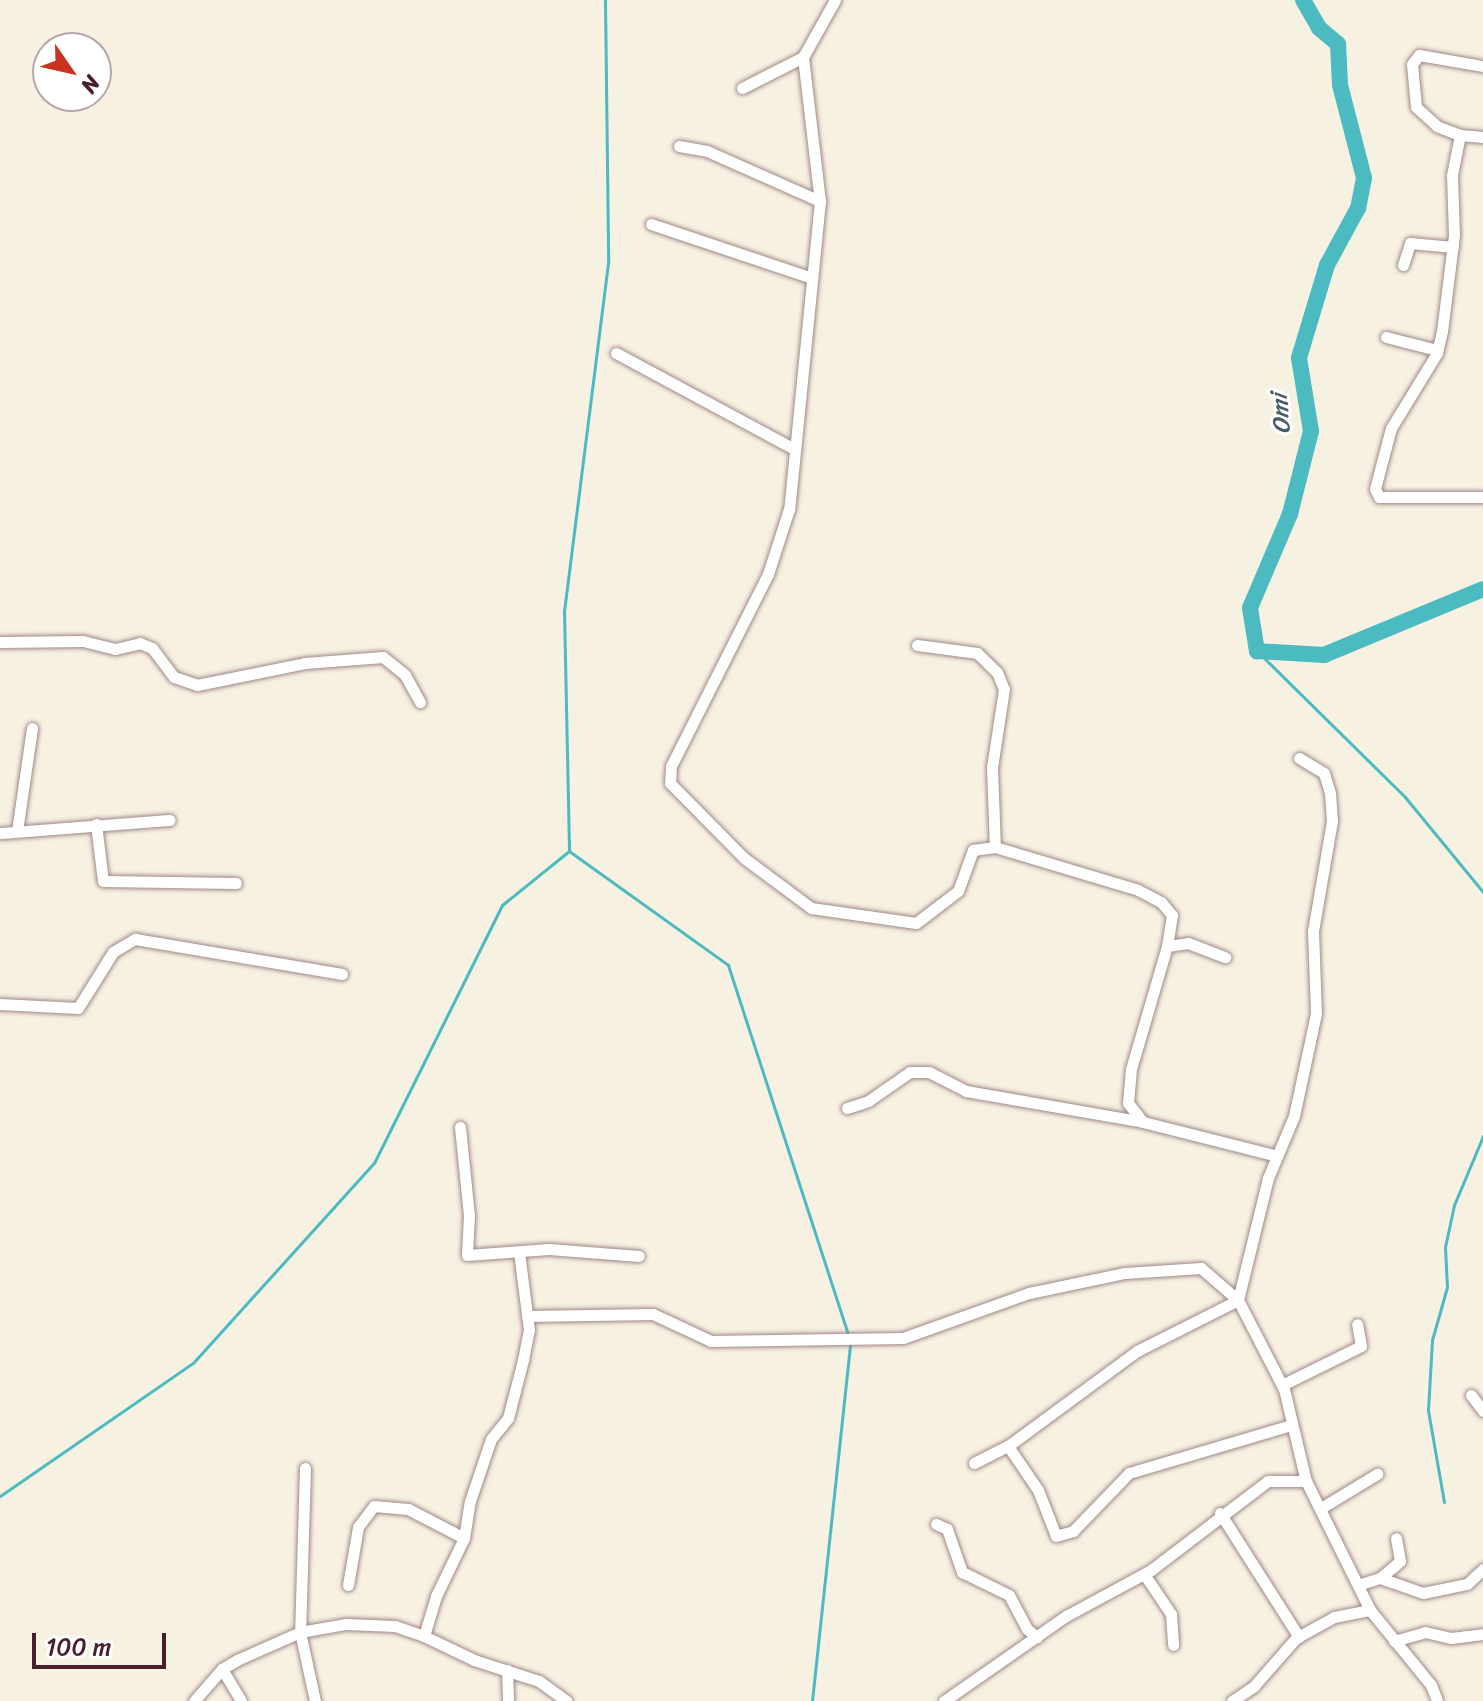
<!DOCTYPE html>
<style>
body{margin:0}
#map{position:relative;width:1483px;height:1701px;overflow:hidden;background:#f7f1e2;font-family:Sriracha,sans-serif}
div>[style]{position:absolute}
.stream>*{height:3px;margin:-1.5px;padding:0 1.5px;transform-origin:1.5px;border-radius:1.5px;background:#4bbac1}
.river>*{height:16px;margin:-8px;padding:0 8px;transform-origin:8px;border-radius:8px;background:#4bbac1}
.roads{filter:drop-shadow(0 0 2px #a08886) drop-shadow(0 0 2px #a08886)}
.minor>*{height:11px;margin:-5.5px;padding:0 5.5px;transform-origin:5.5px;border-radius:5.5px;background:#fff}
span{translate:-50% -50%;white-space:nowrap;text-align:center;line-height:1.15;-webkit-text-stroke:6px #fff;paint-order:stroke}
.water-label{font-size:24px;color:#4a5d67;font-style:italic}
.north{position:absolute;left:32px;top:32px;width:80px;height:80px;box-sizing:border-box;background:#fff;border:2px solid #b7a5aa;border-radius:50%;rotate:124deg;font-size:22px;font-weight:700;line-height:32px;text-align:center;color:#4a1f2b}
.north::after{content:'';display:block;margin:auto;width:28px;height:36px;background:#c8321e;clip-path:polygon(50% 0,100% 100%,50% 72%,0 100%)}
.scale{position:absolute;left:32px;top:1633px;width:134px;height:36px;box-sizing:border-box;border:4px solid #4a1f2b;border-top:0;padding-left:10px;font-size:24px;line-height:28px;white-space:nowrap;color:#4a1f2b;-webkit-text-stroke:6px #fff;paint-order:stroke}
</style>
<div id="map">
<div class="stream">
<i style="left:605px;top:0;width:263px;rotate:89.3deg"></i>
<i style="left:608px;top:263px;width:350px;rotate:97.2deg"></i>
<i style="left:564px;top:610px;width:241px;rotate:88.8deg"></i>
<i style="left:569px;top:851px;width:196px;rotate:35.6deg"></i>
<i style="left:728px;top:965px;width:388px;rotate:72deg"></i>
<i style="left:1257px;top:651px;width:208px;rotate:44.6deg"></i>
<i style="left:1405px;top:797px;width:123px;rotate:50.6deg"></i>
<i style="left:0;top:1496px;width:234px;rotate:-34.6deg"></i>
<i style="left:193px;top:1363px;width:270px;rotate:-47.9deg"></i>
<i style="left:374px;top:1163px;width:288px;rotate:-63.6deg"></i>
<i style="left:502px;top:905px;width:86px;rotate:-38.9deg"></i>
<i style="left:1444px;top:1502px;width:93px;rotate:-99.9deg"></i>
<i style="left:1428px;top:1410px;width:70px;rotate:-86.7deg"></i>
<i style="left:1432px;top:1340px;width:55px;rotate:-74.2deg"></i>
<i style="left:1447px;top:1287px;width:40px;rotate:-92.9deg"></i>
<i style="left:1445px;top:1247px;width:43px;rotate:-77.9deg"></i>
<i style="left:1454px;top:1205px;width:75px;rotate:-67.2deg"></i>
<i style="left:812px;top:1701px;width:359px;rotate:-83.9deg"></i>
</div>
<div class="river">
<i style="left:1303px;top:0;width:32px;rotate:60deg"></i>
<i style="left:1319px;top:28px;width:25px;rotate:40deg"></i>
<i style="left:1338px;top:44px;width:41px;rotate:87.2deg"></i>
<i style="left:1340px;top:85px;width:96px;rotate:75.5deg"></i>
<i style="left:1364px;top:178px;width:31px;rotate:101deg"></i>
<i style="left:1358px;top:208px;width:65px;rotate:118.5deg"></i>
<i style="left:1327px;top:265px;width:97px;rotate:106.8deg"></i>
<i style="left:1299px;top:358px;width:74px;rotate:80.7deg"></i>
<i style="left:1311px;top:431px;width:86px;rotate:104.2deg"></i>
<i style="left:1290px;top:514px;width:102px;rotate:113.1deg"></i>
<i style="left:1250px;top:608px;width:44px;rotate:80.8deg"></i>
<i style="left:1257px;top:651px;width:67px;rotate:3.4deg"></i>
<i style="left:1324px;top:655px;width:172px;rotate:-22.5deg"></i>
</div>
<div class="roads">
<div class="minor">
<i style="left:835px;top:0;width:65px;rotate:119.3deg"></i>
<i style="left:803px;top:57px;width:145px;rotate:83.3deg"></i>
<i style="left:820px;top:201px;width:310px;rotate:95.7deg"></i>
<i style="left:789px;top:509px;width:68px;rotate:107.9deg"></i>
<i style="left:768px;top:574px;width:215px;rotate:116.8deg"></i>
<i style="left:671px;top:766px;width:17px;rotate:93deg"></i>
<i style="left:670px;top:783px;width:105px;rotate:45.4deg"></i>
<i style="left:744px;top:858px;width:84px;rotate:36.7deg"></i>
<i style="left:811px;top:908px;width:106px;rotate:8.1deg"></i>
<i style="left:916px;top:923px;width:53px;rotate:-37.3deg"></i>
<i style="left:958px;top:891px;width:44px;rotate:-69.9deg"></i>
<i style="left:973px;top:850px;width:22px;rotate:-8deg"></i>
<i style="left:995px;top:847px;width:149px;rotate:16.7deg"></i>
<i style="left:1138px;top:890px;width:26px;rotate:28deg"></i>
<i style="left:1161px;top:902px;width:17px;rotate:50deg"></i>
<i style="left:1172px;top:915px;width:31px;rotate:99deg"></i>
<i style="left:1167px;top:946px;width:128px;rotate:106.3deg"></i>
<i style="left:1131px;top:1069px;width:34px;rotate:95deg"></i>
<i style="left:1128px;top:1103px;width:24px;rotate:52deg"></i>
<i style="left:1143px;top:1122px;width:138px;rotate:14.2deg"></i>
<i style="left:742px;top:88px;width:68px;rotate:-26.9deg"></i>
<i style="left:1460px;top:135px;width:25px;rotate:-159deg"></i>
<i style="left:1437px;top:126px;width:28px;rotate:-138deg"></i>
<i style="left:1416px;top:107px;width:43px;rotate:-95.3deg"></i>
<i style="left:1412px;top:64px;width:11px;rotate:-52deg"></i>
<i style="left:1419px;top:55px;width:65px;rotate:9.8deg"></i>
<i style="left:1483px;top:137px;width:23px;rotate:-175deg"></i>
<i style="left:1460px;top:135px;width:41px;rotate:101.3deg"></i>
<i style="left:1452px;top:175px;width:60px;rotate:88.1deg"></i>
<i style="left:1454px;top:235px;width:97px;rotate:97.1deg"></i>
<i style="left:1442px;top:331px;width:23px;rotate:103deg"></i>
<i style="left:1437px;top:353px;width:88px;rotate:121.5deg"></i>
<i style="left:1391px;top:428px;width:63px;rotate:104.7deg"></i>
<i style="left:1375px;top:489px;width:9px;rotate:63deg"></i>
<i style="left:1379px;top:497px;width:104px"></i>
<i style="left:679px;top:146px;width:28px;rotate:10deg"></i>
<i style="left:707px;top:151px;width:124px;rotate:23.9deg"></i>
<i style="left:651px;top:224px;width:170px;rotate:18.5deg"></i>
<i style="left:1403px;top:265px;width:23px;rotate:-72deg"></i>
<i style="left:1410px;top:243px;width:43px;rotate:5.3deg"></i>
<i style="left:1386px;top:337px;width:53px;rotate:14.3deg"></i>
<i style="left:616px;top:353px;width:202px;rotate:28.3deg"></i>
<i style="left:0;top:642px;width:83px;rotate:-0.7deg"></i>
<i style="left:83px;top:641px;width:33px;rotate:14deg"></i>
<i style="left:115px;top:649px;width:26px;rotate:-13deg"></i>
<i style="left:140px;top:643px;width:13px;rotate:23deg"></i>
<i style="left:152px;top:648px;width:36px;rotate:53deg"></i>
<i style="left:174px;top:677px;width:24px;rotate:19deg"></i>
<i style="left:197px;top:685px;width:110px;rotate:-11.5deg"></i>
<i style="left:305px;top:663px;width:78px;rotate:-4.4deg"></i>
<i style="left:383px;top:657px;width:28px;rotate:39deg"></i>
<i style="left:405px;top:675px;width:31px;rotate:61deg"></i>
<i style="left:917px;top:645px;width:61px;rotate:7.6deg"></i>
<i style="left:977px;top:653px;width:28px;rotate:44deg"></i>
<i style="left:997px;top:672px;width:18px;rotate:68deg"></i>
<i style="left:1004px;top:689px;width:79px;rotate:98.7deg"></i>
<i style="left:992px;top:767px;width:80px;rotate:87.9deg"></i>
<i style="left:96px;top:824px;width:57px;rotate:83deg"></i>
<i style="left:103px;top:881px;width:133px;rotate:0.9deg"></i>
<i style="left:17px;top:831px;width:104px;rotate:-81.7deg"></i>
<i style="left:0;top:833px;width:170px;rotate:-4.4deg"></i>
<i style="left:1167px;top:946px;width:21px;rotate:-8deg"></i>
<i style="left:1188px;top:943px;width:40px;rotate:21deg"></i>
<i style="left:0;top:1004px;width:78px;rotate:2.9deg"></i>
<i style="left:78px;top:1008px;width:66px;rotate:-58deg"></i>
<i style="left:113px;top:952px;width:26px;rotate:-31deg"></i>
<i style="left:135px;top:939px;width:210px;rotate:9.6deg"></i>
<i style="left:847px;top:1108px;width:22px;rotate:-18deg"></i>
<i style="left:868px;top:1101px;width:51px;rotate:-34.6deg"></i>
<i style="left:910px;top:1072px;width:19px"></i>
<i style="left:929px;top:1072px;width:42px;rotate:27.2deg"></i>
<i style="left:966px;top:1091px;width:180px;rotate:9.9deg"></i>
<i style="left:460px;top:1127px;width:88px;rotate:84.2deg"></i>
<i style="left:469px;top:1215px;width:40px;rotate:92.9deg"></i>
<i style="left:467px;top:1255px;width:82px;rotate:-4.2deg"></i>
<i style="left:549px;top:1249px;width:90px;rotate:4.4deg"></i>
<i style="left:527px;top:1316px;width:126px;rotate:-0.9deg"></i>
<i style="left:653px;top:1314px;width:64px;rotate:25deg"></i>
<i style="left:711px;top:1341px;width:192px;rotate:-0.9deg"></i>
<i style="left:903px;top:1338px;width:134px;rotate:-19.7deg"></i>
<i style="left:1029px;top:1293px;width:98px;rotate:-11.8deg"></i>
<i style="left:1125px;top:1273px;width:76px;rotate:-3.8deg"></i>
<i style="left:1201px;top:1268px;width:49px;rotate:40.9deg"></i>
<i style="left:1238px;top:1300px;width:100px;rotate:62.7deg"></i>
<i style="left:1284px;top:1389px;width:95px;rotate:76.6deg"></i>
<i style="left:1306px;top:1481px;width:144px;rotate:63.6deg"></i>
<i style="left:1282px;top:1385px;width:88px;rotate:-26.3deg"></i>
<i style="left:1361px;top:1346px;width:22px;rotate:-100deg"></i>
<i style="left:1471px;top:1395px;width:20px;rotate:53deg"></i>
<i style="left:1008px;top:1446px;width:53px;rotate:55.7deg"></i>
<i style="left:1038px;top:1490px;width:49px;rotate:68.6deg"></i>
<i style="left:1056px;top:1536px;width:18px;rotate:-16deg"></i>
<i style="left:1073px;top:1531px;width:81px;rotate:-46deg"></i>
<i style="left:1129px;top:1473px;width:169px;rotate:-16.5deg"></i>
<i style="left:974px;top:1463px;width:38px;rotate:-27deg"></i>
<i style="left:1008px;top:1446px;width:160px;rotate:-36.4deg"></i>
<i style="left:1137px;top:1351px;width:113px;rotate:-26.8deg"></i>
<i style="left:1238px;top:1300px;width:126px;rotate:-76.2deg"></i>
<i style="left:1268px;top:1178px;width:67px;rotate:-67.2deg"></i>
<i style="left:1294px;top:1116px;width:105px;rotate:-77.9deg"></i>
<i style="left:1316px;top:1013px;width:82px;rotate:-92.1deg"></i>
<i style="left:1313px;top:931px;width:112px;rotate:-80.2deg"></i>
<i style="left:1332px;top:821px;width:28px;rotate:-94deg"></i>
<i style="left:1330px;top:793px;width:21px;rotate:-107deg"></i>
<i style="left:1324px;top:773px;width:29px;rotate:-149deg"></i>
<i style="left:305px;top:1468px;width:164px;rotate:91.7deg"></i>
<i style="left:300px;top:1632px;width:71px;rotate:77.7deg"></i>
<i style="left:1321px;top:1508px;width:66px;rotate:-31.3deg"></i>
<i style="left:1220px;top:1513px;width:147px;rotate:57.5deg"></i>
<i style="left:936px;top:1524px;width:12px;rotate:24deg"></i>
<i style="left:947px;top:1529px;width:46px;rotate:70.8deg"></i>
<i style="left:962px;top:1572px;width:52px;rotate:26.1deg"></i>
<i style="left:1009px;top:1595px;width:38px;rotate:62deg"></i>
<i style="left:1027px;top:1629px;width:13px;rotate:39deg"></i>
<i style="left:1144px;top:1574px;width:48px;rotate:56deg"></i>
<i style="left:1171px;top:1614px;width:31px;rotate:86deg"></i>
<i style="left:1380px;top:1578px;width:26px;rotate:-40deg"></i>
<i style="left:1400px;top:1561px;width:23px;rotate:-100deg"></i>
<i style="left:348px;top:1585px;width:59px;rotate:-80.2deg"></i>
<i style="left:358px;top:1527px;width:26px;rotate:-53deg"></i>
<i style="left:374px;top:1506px;width:34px;rotate:5deg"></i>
<i style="left:408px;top:1509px;width:63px;rotate:27.4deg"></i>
<i style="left:1358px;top:1585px;width:23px;rotate:-18deg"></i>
<i style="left:1380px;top:1578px;width:46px;rotate:19.2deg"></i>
<i style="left:1423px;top:1593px;width:45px;rotate:-11.6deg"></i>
<i style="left:1467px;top:1584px;width:22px;rotate:-43deg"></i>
<i style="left:424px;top:1636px;width:42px;rotate:-73.3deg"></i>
<i style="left:436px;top:1596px;width:64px;rotate:-64.2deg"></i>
<i style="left:464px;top:1538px;width:37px;rotate:-81deg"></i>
<i style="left:470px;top:1501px;width:65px;rotate:-71.3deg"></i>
<i style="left:491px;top:1439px;width:27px;rotate:-51deg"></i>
<i style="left:508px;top:1418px;width:60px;rotate:-75.5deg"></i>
<i style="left:523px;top:1360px;width:31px;rotate:-79deg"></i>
<i style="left:529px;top:1330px;width:79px;rotate:-97.3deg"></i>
<i style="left:1394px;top:1641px;width:32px;rotate:-16deg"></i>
<i style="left:1425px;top:1632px;width:27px;rotate:13deg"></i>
<i style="left:1451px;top:1638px;width:32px;rotate:-7deg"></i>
<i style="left:222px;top:1669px;width:37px;rotate:59deg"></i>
<i style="left:507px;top:1670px;width:31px;rotate:88deg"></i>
<i style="left:194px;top:1701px;width:43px;rotate:-48.8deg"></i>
<i style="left:222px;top:1669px;width:17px;rotate:-31deg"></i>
<i style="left:237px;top:1660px;width:69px;rotate:-24deg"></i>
<i style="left:300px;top:1632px;width:47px;rotate:-9.9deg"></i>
<i style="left:346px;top:1624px;width:49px;rotate:2.3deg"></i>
<i style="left:395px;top:1626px;width:31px;rotate:19deg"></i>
<i style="left:424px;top:1636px;width:55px;rotate:25.6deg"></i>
<i style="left:474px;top:1660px;width:68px;rotate:17.9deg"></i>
<i style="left:539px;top:1681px;width:34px;rotate:36deg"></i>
<i style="left:944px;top:1701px;width:149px;rotate:-34.9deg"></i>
<i style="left:1066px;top:1616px;width:97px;rotate:-28.4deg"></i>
<i style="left:1151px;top:1570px;width:147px;rotate:-37.3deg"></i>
<i style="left:1268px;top:1481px;width:38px"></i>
<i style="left:1232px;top:1701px;width:27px;rotate:-34deg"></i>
<i style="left:1254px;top:1686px;width:64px;rotate:-48.8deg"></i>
<i style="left:1296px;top:1638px;width:43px;rotate:-28.9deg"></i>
<i style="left:1334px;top:1617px;width:37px;rotate:-11deg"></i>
<i style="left:1370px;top:1610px;width:97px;rotate:50.9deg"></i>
<i style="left:1431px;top:1685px;width:17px;rotate:69deg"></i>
</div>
</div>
<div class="water-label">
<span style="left:1281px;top:414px;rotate:-95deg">Omi</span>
</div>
<div class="north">N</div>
<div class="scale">100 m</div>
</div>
